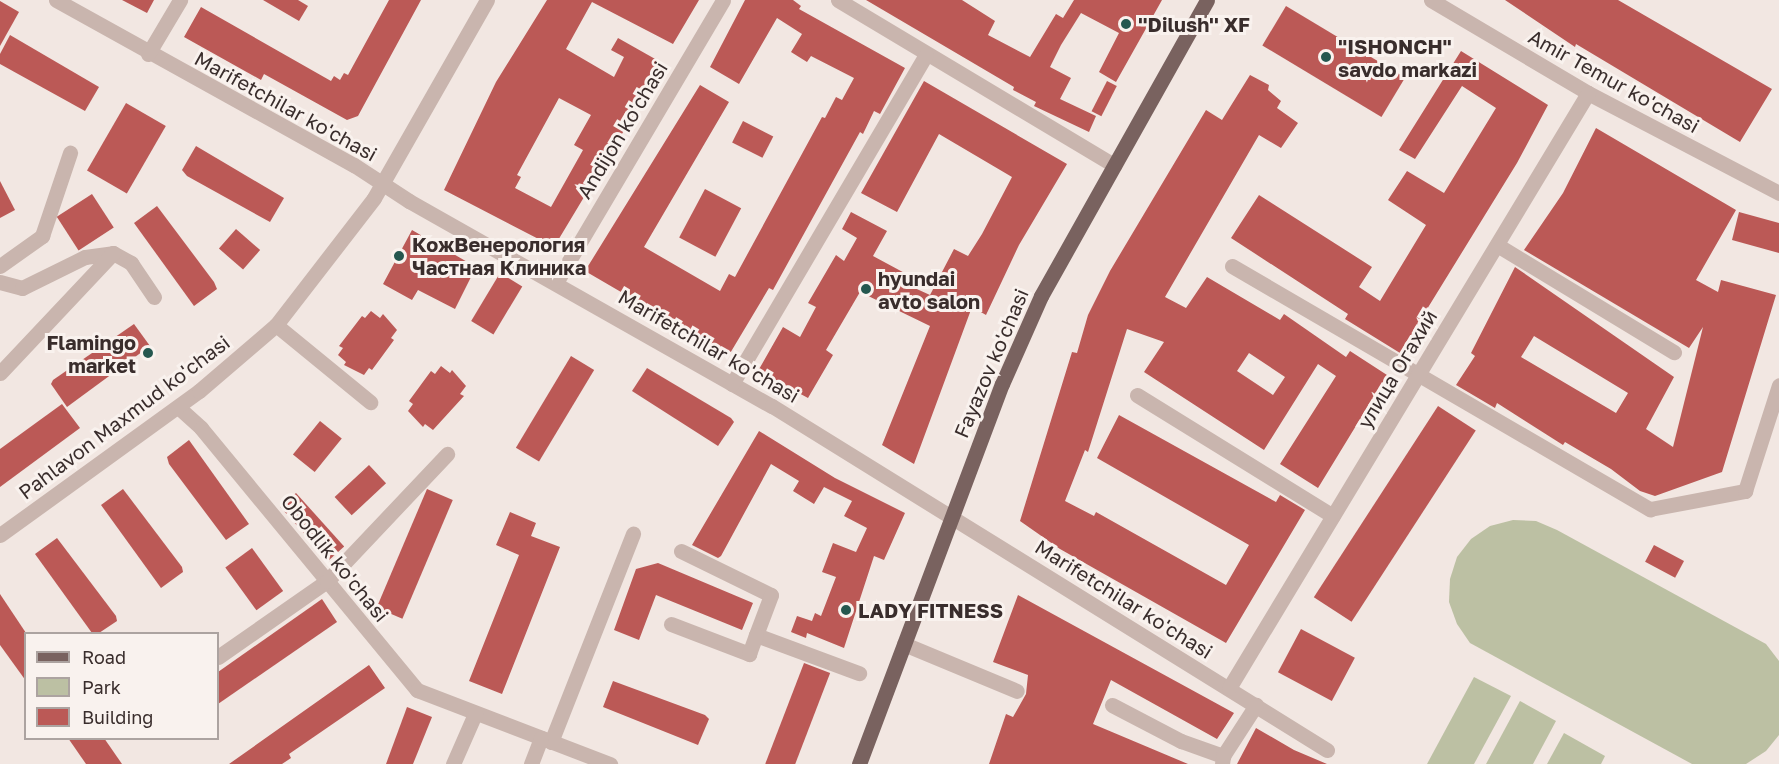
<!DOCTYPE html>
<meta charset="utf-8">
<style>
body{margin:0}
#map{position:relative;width:1779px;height:764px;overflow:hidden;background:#f2e7e2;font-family:"Golos Text",sans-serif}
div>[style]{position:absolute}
.green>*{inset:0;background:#bcc0a3}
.building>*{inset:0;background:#bb5956;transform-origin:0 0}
.minor>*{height:15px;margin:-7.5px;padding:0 7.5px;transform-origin:7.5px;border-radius:7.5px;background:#c9b5ae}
.major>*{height:15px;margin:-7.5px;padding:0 7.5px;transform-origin:7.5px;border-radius:7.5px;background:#79625f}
.dots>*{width:16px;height:16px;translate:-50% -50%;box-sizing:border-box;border:3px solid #f9f2ee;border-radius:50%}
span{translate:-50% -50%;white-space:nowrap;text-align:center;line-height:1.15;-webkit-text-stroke:6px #f9f2ee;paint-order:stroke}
.poi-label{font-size:20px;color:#392d2c;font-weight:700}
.left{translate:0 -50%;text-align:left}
.right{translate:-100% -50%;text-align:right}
.street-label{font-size:20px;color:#392d2c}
.legend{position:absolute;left:24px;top:632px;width:195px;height:108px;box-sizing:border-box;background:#f9f2ee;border:2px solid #aca3a0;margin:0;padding:8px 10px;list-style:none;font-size:18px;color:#392d2c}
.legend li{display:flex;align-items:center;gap:12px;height:30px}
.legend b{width:30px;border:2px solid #aca3a0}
</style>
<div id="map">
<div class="green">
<i style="clip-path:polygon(1513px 520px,1536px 521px,1557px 530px,1766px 644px,1779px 661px,1779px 735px,1766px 751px,1746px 764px,1692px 764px,1470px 643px,1457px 624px,1449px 602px,1450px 579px,1457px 557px,1471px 539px,1490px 526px)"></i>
<i style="clip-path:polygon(1474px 677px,1511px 696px,1474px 764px,1427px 764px)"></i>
<i style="clip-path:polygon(1520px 701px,1556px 721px,1533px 764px,1486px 764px)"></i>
<i style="clip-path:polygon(1564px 733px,1605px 756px,1601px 764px,1547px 764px)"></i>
</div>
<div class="building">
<i style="clip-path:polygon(122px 0,154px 0,147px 13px)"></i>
<i style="clip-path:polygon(263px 0,298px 0,308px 6px,299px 21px)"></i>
<i style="clip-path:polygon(389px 0,421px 0,358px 116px,347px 120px,264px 74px,261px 80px,184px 37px,201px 7px,331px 81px,334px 76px,340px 80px,344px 73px,348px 75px)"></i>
<i style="clip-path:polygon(evenodd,547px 0,699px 0,673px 44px,592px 2px,566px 49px,614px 77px,624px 57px,611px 50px,618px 38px,664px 64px,554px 247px,444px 190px,496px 82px,547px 0,559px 98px,591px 115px,574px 145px,583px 150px,551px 207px,515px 188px,521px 177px,517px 175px,559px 98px)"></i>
<i style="clip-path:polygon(745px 0,793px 0,801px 6px,799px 9px,905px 68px,880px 114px,874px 111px,863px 134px,860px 132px,773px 290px,769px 288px,729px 355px,585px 271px,700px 85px,729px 102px,644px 247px,720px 291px,729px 274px,735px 277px,822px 117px,825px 118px,836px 97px,842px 100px,854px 78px,811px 56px,807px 62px,791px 52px,802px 34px,777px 18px,739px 84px,710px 67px)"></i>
<i style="clip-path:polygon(866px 0,962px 0,995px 21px,988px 35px,1030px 57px,1056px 14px,1063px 18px,1074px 0,1162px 0,1116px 82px,1099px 72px,1119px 33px,1081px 13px,1061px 45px,1050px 67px,1071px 78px,1060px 99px,1096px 116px,1089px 132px,1034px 106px,1036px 102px,1013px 90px,1014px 87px)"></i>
<i style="clip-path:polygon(1505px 0,1618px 0,1772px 89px,1740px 142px,1576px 44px,1575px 47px)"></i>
<i style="clip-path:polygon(0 1px,19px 12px,0 46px)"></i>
<i style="left:1286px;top:6px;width:139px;height:46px;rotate:31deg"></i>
<i style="clip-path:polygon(10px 35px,99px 87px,85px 111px,0 64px,0 54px)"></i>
<i style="clip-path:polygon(1461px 51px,1548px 105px,1517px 163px,1400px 353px,1345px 319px,1348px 314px,1231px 238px,1259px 195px,1372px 267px,1359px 287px,1380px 301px,1426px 225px,1388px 200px,1407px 171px,1444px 193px,1496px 108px,1462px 86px,1415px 159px,1399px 150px)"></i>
<i style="clip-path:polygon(evenodd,1250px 75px,1269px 85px,1268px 90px,1281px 101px,1277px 108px,1298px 123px,1281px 148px,1259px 135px,1165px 297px,1186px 308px,1207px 277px,1280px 320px,1284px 314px,1346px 357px,1350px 351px,1387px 375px,1318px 488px,1280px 464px,1336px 376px,1318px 364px,1264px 450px,1144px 372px,1164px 342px,1127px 329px,1088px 452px,1085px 450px,1065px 501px,1094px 516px,1096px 512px,1226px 585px,1249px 545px,1097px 458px,1119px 415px,1276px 502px,1280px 495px,1305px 510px,1226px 643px,1060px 549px,1020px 521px,1072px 352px,1077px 353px,1088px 315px,1110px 271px,1206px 110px,1222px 120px,1250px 75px,1249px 353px,1285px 377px,1273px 395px,1237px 371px,1249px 353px)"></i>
<i style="clip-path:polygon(924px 81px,1067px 164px,1019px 245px,986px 315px,972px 307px,914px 464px,882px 445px,930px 326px,860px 292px,826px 350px,833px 355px,808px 398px,758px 371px,783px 327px,800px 337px,816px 307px,808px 303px,836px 255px,844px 261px,857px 238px,842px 229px,851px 212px,887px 231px,873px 256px,912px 277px,908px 285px,930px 295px,954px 249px,968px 256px,982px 234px,1012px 177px,939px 134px,897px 212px,861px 193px)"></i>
<i style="left:1107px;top:81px;width:11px;height:34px;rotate:27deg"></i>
<i style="left:126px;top:103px;width:46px;height:78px;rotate:30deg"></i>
<i style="left:743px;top:121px;width:34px;height:24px;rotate:27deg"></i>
<i style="clip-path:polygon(evenodd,1596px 128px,1736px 210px,1696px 280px,1718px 292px,1721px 280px,1776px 295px,1722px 472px,1655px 496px,1640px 491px,1611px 469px,1565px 442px,1563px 445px,1497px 403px,1495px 408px,1456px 385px,1475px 356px,1471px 353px,1515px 267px,1674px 377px,1646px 429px,1673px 447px,1703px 327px,1689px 348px,1524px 250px,1563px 193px,1596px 128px,1534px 336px,1628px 393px,1616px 413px,1521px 357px,1534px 336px)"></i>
<i style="clip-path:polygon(196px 146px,284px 198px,270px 222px,187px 176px,182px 170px)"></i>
<i style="clip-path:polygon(0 181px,15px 210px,0 218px)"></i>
<i style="left:705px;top:189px;width:41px;height:55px;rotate:28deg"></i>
<i style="left:92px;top:194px;width:40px;height:42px;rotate:57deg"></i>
<i style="clip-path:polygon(157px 206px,214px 282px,217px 289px,194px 306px,134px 223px)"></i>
<i style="clip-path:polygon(1739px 212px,1779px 223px,1779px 253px,1732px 240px)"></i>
<i style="left:236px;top:229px;width:32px;height:26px;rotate:41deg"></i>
<i style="clip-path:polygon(412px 230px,476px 267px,455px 309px,418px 290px,412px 300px,383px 284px)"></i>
<i style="left:500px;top:273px;width:26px;height:56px;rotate:31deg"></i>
<i style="clip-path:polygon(371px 311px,380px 318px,383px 314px,397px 330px,391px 338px,394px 340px,372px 370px,369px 368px,364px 375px,344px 365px,346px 362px,338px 355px,343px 348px,339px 346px,362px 316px,365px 318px)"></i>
<i style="clip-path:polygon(134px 324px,150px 346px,67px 407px,51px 384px,53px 380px)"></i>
<i style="left:571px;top:356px;width:27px;height:107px;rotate:31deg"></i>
<i style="clip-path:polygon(441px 366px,450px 373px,452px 370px,466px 386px,460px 394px,464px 396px,433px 430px,425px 424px,423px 427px,408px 411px,413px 404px,409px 401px,431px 371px,435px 374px)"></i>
<i style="clip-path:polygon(647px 368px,731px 418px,734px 422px,718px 446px,632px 391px)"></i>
<i style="clip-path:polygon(62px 404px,80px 428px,0 487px,0 449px)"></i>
<i style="left:1438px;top:406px;width:45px;height:228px;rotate:33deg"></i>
<i style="left:320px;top:421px;width:28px;height:43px;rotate:39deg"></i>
<i style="clip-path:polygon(759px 431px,835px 478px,905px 513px,884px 560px,874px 556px,844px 648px,807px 633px,806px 638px,791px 632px,797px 616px,812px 621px,815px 613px,821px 616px,836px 577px,822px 572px,833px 543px,856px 552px,867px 528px,844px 516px,852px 501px,824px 487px,814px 504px,793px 491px,799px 481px,771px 464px,721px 556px,718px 558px,692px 545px)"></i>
<i style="clip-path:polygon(189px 440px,249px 524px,226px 540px,169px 464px,167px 457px)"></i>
<i style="left:369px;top:465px;width:25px;height:47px;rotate:47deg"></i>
<i style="clip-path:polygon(123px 489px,182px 567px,183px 572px,161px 588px,101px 505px)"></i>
<i style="left:427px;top:489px;width:28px;height:129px;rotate:23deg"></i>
<i style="left:296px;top:493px;width:72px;height:21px;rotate:48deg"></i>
<i style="clip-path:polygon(510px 512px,536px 523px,531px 536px,560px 547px,502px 694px,469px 681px,519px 555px,496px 545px)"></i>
<i style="clip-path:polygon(57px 538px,116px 616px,117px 621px,99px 633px,92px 633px,35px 554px)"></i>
<i style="left:1654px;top:545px;width:34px;height:19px;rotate:28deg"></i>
<i style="left:252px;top:548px;width:53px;height:33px;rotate:54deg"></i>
<i style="clip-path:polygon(658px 563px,753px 603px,742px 630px,656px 595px,639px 640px,614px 630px,636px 569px)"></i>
<i style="clip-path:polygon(0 594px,26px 633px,26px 681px,0 645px)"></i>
<i style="clip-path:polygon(1018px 595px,1234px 713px,1217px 739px,1111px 680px,1093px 724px,1188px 764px,989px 764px,1006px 714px,1013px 717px,1026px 694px,1028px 675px,993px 662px)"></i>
<i style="clip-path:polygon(322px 599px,337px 622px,218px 704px,218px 672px)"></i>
<i style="left:1301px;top:629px;width:61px;height:49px;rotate:28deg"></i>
<i style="left:804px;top:663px;width:28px;height:108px;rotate:21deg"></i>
<i style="clip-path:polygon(369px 665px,385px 688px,289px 754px,291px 758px,282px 764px,229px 764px)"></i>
<i style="clip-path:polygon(613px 681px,705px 715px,709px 719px,698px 745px,603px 707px)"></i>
<i style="clip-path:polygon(407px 707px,432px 717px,413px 764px,386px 764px)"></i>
<i style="clip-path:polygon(1256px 728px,1294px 750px,1327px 764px,1237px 764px)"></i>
<i style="clip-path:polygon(68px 738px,104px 738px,122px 764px,86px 764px)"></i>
</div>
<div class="minor">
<i style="left:56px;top:0;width:341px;rotate:29deg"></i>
<i style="left:354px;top:165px;width:66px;rotate:33.2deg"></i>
<i style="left:409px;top:201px;width:417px;rotate:29.5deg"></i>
<i style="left:772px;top:406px;width:653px;rotate:31.79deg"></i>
<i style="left:838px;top:0;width:322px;rotate:30.9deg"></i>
<i style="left:1431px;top:0;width:182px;rotate:30.6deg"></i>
<i style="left:1588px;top:93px;width:216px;rotate:27.6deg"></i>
<i style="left:148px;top:54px;width:63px;rotate:-59.3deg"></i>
<i style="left:1497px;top:245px;width:207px;rotate:31.2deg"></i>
<i style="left:0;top:266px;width:52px;rotate:-35.5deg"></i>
<i style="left:42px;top:236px;width:88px;rotate:-71.4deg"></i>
<i style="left:1232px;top:266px;width:484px;rotate:30.2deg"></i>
<i style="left:1650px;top:509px;width:97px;rotate:-10.7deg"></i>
<i style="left:1745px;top:491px;width:111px;rotate:-72.2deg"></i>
<i style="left:557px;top:281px;width:326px;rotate:-59.4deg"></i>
<i style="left:0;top:282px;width:23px;rotate:15deg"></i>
<i style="left:22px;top:288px;width:70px;rotate:-26.2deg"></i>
<i style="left:85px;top:257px;width:28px;rotate:-8deg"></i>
<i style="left:113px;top:253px;width:21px;rotate:29deg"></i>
<i style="left:131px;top:263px;width:41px;rotate:55.9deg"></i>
<i style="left:276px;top:325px;width:122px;rotate:39.3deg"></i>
<i style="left:0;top:373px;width:165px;rotate:-46.7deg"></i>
<i style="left:732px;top:384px;width:382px;rotate:-59.5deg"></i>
<i style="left:1137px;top:395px;width:230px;rotate:31.7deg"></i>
<i style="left:178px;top:407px;width:31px;rotate:42deg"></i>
<i style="left:201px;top:428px;width:340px;rotate:50.5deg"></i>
<i style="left:417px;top:690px;width:207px;rotate:21deg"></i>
<i style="left:0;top:535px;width:246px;rotate:-35.9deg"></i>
<i style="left:199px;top:391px;width:101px;rotate:-40.6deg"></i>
<i style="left:276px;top:325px;width:160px;rotate:-52.3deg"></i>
<i style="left:374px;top:198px;width:228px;rotate:-60.3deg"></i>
<i style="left:681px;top:551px;width:100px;rotate:26.1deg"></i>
<i style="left:771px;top:595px;width:43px;rotate:110.6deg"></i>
<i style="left:756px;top:635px;width:110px;rotate:20.3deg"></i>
<i style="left:671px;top:624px;width:84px;rotate:21deg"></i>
<i style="left:749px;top:654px;width:20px;rotate:-70deg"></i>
<i style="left:904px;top:644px;width:122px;rotate:22.6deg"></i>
<i style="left:218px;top:657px;width:133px;rotate:-34.9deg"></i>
<i style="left:327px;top:581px;width:175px;rotate:-46.6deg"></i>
<i style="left:1229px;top:688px;width:695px;rotate:-58.89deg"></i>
<i style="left:1112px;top:705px;width:78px;rotate:27.6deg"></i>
<i style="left:1181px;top:741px;width:45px;rotate:19.7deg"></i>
<i style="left:1223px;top:756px;width:8px;rotate:97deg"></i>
<i style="left:551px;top:742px;width:224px;rotate:-68.5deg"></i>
<i style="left:1223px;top:756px;width:61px;rotate:-57.1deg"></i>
<i style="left:453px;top:764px;width:55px;rotate:-66.3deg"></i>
<i style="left:531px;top:764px;width:28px;rotate:-69deg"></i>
</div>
<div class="major">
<i style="left:859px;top:764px;width:406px;rotate:-69.4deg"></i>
<i style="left:1002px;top:384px;width:96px;rotate:-66.1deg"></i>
<i style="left:1041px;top:296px;width:339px;rotate:-60.7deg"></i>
</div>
<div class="dots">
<i style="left:1126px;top:24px;background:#25574f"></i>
<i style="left:1326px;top:57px;background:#25574f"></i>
<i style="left:399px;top:256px;background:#25574f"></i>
<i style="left:866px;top:289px;background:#25574f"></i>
<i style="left:148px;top:353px;background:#25574f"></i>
<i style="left:846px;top:610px;background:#25574f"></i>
</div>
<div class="poi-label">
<span class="left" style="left:1138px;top:24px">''Dilush'' XF</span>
<span class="left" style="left:1338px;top:58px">"ISHONCH"<br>savdo markazi</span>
<span class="left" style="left:412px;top:256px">КожВенерология<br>Частная Клиника</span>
<span class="left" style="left:878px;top:290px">hyundai<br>avto salon</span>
<span class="right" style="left:136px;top:354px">Flamingo<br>market</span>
<span class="left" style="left:858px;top:610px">LADY FITNESS</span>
</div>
<div class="street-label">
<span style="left:1614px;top:81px;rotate:29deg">Amir Temur ko'chasi</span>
<span style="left:286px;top:106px;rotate:29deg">Marifetchilar ko'chasi</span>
<span style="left:622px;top:130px;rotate:-59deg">Andijon ko'chasi</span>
<span style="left:709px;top:346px;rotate:30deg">Marifetchilar ko'chasi</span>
<span style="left:991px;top:363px;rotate:-67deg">Fayazov ko'chasi</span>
<span style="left:1397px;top:369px;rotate:-59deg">улица Огахий</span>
<span style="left:124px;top:417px;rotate:-37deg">Pahlavon Maxmud ko'chasi</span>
<span style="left:335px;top:558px;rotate:51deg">Obodlik ko'chasi</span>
<span style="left:1124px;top:599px;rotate:32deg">Marifetchilar ko'chasi</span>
</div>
<ul class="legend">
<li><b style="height:8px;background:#79625f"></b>Road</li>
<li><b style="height:16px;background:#bcc0a3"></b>Park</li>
<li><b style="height:16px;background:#bb5956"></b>Building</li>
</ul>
</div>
